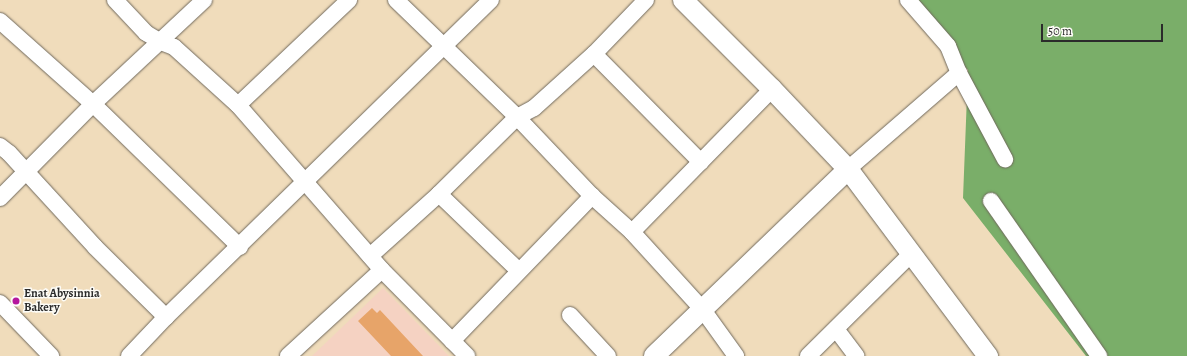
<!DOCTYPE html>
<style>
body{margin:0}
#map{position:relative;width:1187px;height:356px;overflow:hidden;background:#f0dcbb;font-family:Alegreya,serif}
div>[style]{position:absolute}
.built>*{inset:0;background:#f5d2c2}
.forest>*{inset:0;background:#7aae69}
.building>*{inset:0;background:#e7a469}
.roads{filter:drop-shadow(0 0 1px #70695d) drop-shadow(0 0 1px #70695d)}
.minor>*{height:16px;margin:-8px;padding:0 8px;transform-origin:8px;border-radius:8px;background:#fff}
.major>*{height:20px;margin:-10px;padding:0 10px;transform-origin:10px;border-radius:10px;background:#fff}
.dots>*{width:11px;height:11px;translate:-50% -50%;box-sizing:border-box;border:2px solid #fdfcf7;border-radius:50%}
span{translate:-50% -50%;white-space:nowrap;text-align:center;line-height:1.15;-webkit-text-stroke:3px #fdfcf7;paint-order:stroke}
.poi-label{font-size:12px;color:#2b2b2b;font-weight:700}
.left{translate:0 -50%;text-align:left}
.scale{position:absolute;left:1041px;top:24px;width:122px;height:18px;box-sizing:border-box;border:2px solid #2b2b2b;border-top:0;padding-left:5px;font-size:12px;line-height:14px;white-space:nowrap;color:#2b2b2b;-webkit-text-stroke:3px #fdfcf7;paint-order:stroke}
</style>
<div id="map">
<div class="built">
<i style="clip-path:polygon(383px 288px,449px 356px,312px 356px)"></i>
</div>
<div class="forest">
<i style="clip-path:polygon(901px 0,1187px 0,1187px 356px,1086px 356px,963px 198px,968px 70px)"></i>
</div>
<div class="building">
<i style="clip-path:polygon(372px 308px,377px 313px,380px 310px,423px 356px,391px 356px,358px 321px)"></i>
</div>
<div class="roads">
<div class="minor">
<i style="left:115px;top:0;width:45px;rotate:46.8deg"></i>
<i style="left:146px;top:33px;width:17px;rotate:31deg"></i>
<i style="left:161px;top:42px;width:14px;rotate:21deg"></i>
<i style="left:174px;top:47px;width:86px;rotate:42.2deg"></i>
<i style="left:238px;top:105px;width:219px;rotate:48.9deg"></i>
<i style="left:382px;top:270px;width:121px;rotate:45.3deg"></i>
<i style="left:396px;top:0;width:168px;rotate:44deg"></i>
<i style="left:517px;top:117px;width:109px;rotate:46.5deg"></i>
<i style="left:592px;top:196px;width:54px;rotate:42deg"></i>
<i style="left:632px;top:232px;width:105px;rotate:47.7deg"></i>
<i style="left:703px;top:310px;width:57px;rotate:54.3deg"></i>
<i style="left:908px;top:0;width:61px;rotate:49deg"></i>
<i style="left:948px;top:46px;width:29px;rotate:68deg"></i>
<i style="left:959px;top:73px;width:98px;rotate:61.9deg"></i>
<i style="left:0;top:21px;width:125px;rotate:41.7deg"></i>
<i style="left:93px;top:104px;width:205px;rotate:44.2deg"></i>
<i style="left:594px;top:54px;width:152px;rotate:45.3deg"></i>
<i style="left:238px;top:105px;width:153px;rotate:-43.4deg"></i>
<i style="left:0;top:146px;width:11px;rotate:38deg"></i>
<i style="left:9px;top:153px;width:127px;rotate:47.5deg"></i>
<i style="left:95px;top:247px;width:100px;rotate:44.6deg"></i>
<i style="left:848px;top:169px;width:147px;rotate:-40.9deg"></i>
<i style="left:439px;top:194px;width:110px;rotate:43.9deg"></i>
<i style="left:0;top:198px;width:132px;rotate:-45.3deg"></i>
<i style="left:93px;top:104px;width:152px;rotate:-43.1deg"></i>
<i style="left:991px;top:201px;width:189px;rotate:55.1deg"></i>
<i style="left:632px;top:232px;width:200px;rotate:-45.6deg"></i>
<i style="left:370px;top:256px;width:93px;rotate:-41.9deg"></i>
<i style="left:439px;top:194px;width:110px;rotate:-44.6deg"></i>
<i style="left:517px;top:117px;width:19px;rotate:-28deg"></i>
<i style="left:534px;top:108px;width:81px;rotate:-42deg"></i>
<i style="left:594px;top:54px;width:75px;rotate:-46.1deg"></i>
<i style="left:0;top:303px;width:74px;rotate:46.1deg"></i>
<i style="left:570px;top:315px;width:56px;rotate:47.2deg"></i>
<i style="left:836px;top:329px;width:34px;rotate:53deg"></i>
<i style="left:452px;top:341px;width:202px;rotate:-46deg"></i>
<i style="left:129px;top:356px;width:54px;rotate:-46.5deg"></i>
<i style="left:166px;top:317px;width:454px;rotate:-44.3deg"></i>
<i style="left:288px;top:356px;width:127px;rotate:-42.5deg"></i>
<i style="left:808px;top:356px;width:146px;rotate:-44.7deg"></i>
</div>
<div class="major">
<i style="left:683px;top:0;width:126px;rotate:45deg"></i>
<i style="left:772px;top:89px;width:110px;rotate:46.5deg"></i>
<i style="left:848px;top:169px;width:234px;rotate:53.2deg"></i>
<i style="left:654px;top:356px;width:269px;rotate:-43.9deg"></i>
</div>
</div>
<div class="dots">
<i style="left:16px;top:301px;background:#b5179e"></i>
</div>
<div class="poi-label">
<span class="left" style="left:24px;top:301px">Enat Abysinnia<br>Bakery</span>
</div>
<div class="scale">50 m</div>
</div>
